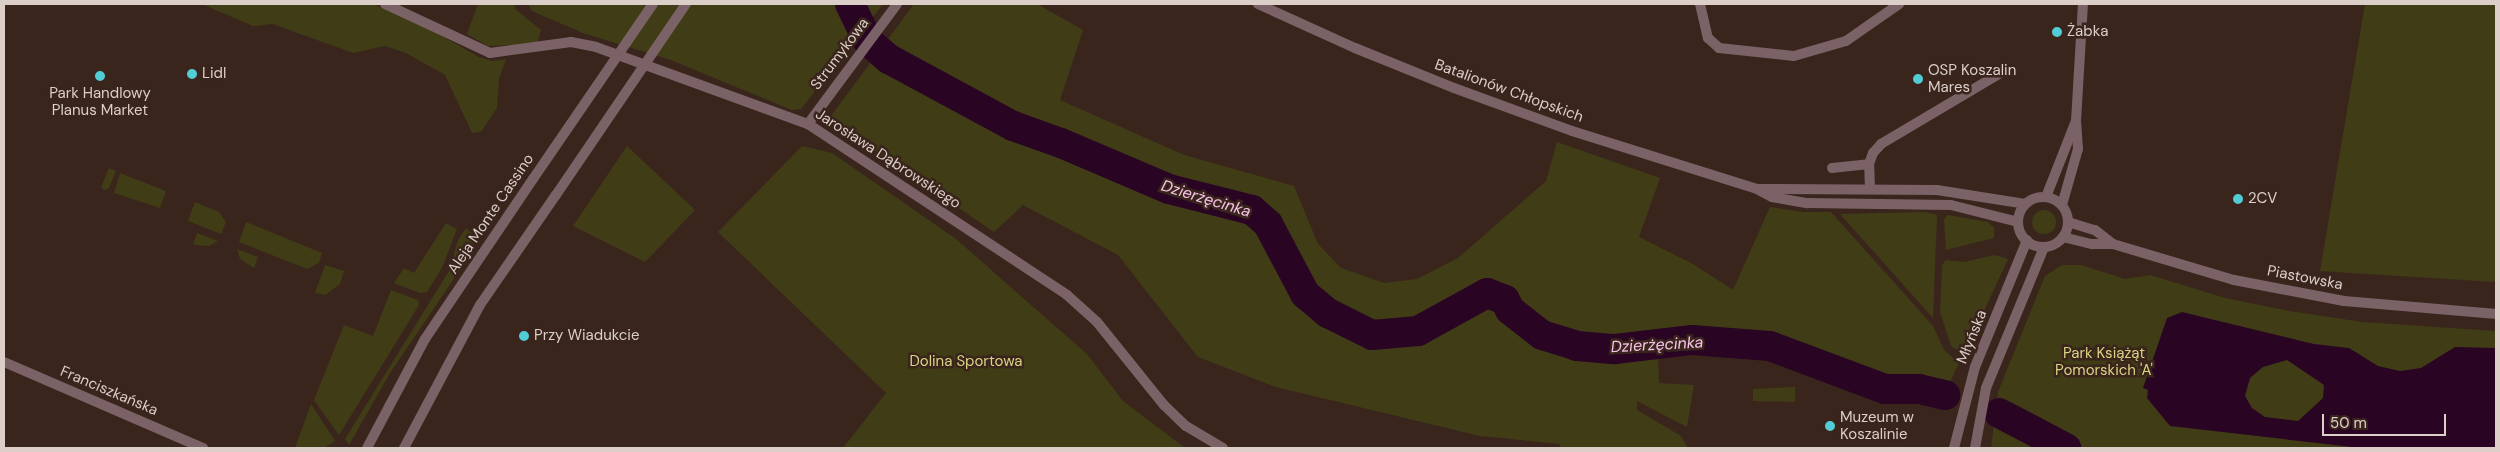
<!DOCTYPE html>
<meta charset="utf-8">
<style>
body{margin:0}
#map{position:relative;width:2500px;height:452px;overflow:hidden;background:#3a251d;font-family:"DM Sans",sans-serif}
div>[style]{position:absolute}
.green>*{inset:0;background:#403d16}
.round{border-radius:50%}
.water>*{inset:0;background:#290523}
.river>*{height:30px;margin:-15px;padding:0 15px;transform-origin:15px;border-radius:15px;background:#290523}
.minor>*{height:10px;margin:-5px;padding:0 5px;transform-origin:5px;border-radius:5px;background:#7b6266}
.tertiary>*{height:10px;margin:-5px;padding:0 5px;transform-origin:5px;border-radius:5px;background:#7b6266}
.tertiary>.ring{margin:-5px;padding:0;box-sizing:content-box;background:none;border:10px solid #7b6266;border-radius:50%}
.tertiary-bridge>*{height:10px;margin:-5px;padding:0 5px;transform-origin:5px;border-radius:5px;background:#7b6266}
.dots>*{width:14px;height:14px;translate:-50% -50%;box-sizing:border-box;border:2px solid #3a251d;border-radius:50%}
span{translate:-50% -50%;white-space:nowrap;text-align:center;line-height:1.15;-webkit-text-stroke:5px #3a251d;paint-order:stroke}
.poi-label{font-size:15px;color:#dccec9}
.left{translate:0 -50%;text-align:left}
.street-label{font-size:15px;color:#dccec9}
.park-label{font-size:15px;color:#d9d382}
.water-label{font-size:16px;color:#f8c2eb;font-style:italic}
.frame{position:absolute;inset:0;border:5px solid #dccec9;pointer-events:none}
.scale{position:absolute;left:2322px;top:414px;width:124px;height:22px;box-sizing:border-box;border:2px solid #dccec9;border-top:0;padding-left:6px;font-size:15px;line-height:18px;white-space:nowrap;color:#dccec9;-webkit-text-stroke:4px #3a251d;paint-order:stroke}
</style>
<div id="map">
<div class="green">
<i style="clip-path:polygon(202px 4px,372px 4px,417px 22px,479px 57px,492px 61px,506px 59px,499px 79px,497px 108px,481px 132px,472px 133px,445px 75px,406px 53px,385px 46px,353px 53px,273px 24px,253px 26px)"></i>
<i style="clip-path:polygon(478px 4px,515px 4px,515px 9px,541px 30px,537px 44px,488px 46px,467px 34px)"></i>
<i style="clip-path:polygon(528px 4px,883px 4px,801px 109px,792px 110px,671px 60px,583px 33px,532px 11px)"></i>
<i style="clip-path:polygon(914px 4px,1037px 4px,1083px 30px,1060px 100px,1184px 155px,1294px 186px,1318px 244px,1341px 268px,1384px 283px,1417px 279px,1458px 258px,1546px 181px,1557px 142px,1660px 178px,1639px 237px,1693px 264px,1733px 290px,1770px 207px,1802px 212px,1831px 212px,1933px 326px,1944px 350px,1959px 363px,1940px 403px,1751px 343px,1705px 337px,1638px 349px,1638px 357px,1658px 355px,1659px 383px,1694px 385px,1687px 427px,1637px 401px,1637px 410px,1681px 436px,1688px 448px,1559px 448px,1560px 444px,1480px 436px,1276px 387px,1198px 357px,1118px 255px,1023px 205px,994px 232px,834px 123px,831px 116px)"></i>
<i style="clip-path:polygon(2365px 4px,2496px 4px,2496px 282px,2320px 271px)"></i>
<i style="clip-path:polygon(627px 146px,695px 210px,645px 262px,573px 226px)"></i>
<i style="clip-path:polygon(802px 146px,832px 153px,956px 239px,1087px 354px,1123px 401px,1185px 448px,843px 448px,886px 393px,718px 232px)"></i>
<i style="clip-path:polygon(109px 168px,116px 171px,109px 188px,105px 190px,101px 188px)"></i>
<i style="clip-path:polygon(120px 173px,166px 191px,160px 208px,114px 193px)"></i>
<i style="clip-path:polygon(195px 202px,219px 212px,226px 222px,221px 234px,188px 221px)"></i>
<i class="round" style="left:2032px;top:210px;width:24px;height:24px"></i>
<i style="clip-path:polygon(1925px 212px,1937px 215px,1933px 318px,1840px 214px)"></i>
<i style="clip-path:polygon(1948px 215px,1988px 222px,1994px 228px,1994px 238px,1946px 250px,1944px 219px)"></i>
<i style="clip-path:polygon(246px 222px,322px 253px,319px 263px,307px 269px,239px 242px)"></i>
<i style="clip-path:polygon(446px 223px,457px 229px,442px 268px,427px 292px,420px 293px,394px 283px,404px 268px,414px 273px)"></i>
<i style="clip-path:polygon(466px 228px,474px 235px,474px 249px,390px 373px,349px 445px,345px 439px,449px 271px,458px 240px)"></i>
<i style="clip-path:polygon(197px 233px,218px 241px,209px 246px,197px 245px,193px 244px)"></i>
<i style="clip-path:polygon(237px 249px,258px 257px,254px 268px,240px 259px)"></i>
<i style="clip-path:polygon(1995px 255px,2008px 259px,1964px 354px,1951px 346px,1940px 312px,1942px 265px,1946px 260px,1964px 262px)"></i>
<i style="clip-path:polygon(325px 265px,344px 271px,340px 284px,325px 295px,315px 293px)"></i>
<i style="clip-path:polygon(2062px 265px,2081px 265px,2125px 279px,2150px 275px,2225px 298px,2289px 311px,2362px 322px,2496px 331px,2496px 448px,1991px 448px,1998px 392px,2045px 276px)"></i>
<i style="clip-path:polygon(391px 290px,418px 300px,419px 305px,339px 435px,314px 400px,344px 325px,373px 336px)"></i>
<i style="clip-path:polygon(1795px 387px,1795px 402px,1753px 401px,1753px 389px)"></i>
<i style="clip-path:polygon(311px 404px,335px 441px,324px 448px,295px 448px)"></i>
</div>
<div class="water">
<i style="clip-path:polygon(evenodd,2182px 312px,2314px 344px,2349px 348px,2378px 366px,2400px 371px,2421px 368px,2455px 347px,2496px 348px,2496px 448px,2352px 447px,2170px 426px,2147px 398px,2148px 390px,2143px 388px,2167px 318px,2182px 312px,2287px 360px,2324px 385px,2323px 398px,2298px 421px,2265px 417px,2252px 408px,2245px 396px,2250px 378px,2263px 367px,2287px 360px)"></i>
<i style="clip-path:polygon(1830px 369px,1879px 377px,1885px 389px,1881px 395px,1867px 396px)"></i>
</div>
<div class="river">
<i style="left:850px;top:4px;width:41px;rotate:64.1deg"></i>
<i style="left:868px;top:41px;width:28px;rotate:41deg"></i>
<i style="left:889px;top:59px;width:141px;rotate:28.4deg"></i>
<i style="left:1013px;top:126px;width:51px;rotate:19.5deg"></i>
<i style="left:1061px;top:143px;width:117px;rotate:23.1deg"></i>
<i style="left:1169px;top:189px;width:86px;rotate:14.2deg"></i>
<i style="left:1252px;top:210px;width:21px;rotate:41deg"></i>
<i style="left:1268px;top:224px;width:79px;rotate:62.1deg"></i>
<i style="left:1305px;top:294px;width:30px;rotate:40deg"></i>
<i style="left:1328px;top:313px;width:49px;rotate:26.6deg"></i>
<i style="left:1372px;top:335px;width:46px;rotate:-5deg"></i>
<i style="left:1418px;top:331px;width:79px;rotate:-28.8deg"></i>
<i style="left:1487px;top:293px;width:19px;rotate:21deg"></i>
<i style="left:1505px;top:300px;width:11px;rotate:63deg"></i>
<i style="left:1510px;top:310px;width:41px;rotate:38deg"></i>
<i style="left:1542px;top:335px;width:37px;rotate:17deg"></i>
<i style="left:1577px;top:346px;width:38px;rotate:5deg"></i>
<i style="left:1615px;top:349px;width:78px;rotate:-6.7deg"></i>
<i style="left:1692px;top:340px;width:78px;rotate:4.4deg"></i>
<i style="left:1770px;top:346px;width:123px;rotate:20.5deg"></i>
<i style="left:1885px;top:389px;width:34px"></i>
<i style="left:1919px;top:389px;width:27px;rotate:13deg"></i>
<i style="left:1999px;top:413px;width:76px;rotate:27.6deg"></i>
</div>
<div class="minor">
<i style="left:385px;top:4px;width:116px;rotate:25deg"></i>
<i style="left:490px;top:53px;width:82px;rotate:-7.7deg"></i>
<i style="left:571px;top:42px;width:25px;rotate:11deg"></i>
<i style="left:596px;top:47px;width:226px;rotate:20deg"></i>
<i style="left:808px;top:124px;width:310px;rotate:33.4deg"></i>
<i style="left:1067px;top:295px;width:40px;rotate:42deg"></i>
<i style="left:1097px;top:322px;width:107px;rotate:51.1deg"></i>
<i style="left:1164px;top:405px;width:30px;rotate:44deg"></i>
<i style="left:1186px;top:426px;width:43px;rotate:30.7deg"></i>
<i style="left:1258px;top:4px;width:107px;rotate:24.4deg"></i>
<i style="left:1355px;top:48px;width:107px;rotate:22deg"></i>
<i style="left:1454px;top:88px;width:126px;rotate:20deg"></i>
<i style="left:1572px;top:131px;width:194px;rotate:17.4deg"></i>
<i style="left:1757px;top:189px;width:17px;rotate:28deg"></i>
<i style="left:1772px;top:197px;width:36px;rotate:10deg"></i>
<i style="left:1807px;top:203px;width:144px;rotate:0.8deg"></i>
<i style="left:1951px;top:205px;width:69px;rotate:14.2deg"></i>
<i style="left:1700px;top:4px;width:35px;rotate:77deg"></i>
<i style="left:1708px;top:38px;width:15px;rotate:42deg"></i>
<i style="left:1719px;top:48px;width:75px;rotate:6.1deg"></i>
<i style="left:1794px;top:56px;width:54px;rotate:-16.1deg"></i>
<i style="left:1846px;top:41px;width:65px;rotate:-34.9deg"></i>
<i style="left:808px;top:124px;width:149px;rotate:-53.4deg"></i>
<i style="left:1832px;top:168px;width:37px;rotate:-6deg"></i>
<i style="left:1758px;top:189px;width:179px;rotate:0.3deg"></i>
<i style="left:1937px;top:190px;width:89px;rotate:9deg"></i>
<i style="left:1870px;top:189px;width:25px;rotate:-92deg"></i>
<i style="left:1869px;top:164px;width:12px;rotate:-70deg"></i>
<i style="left:1873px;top:153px;width:12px;rotate:-48deg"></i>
<i style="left:1881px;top:144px;width:143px;rotate:-30.7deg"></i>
<i style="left:2068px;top:222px;width:28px;rotate:17deg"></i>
<i style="left:2095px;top:230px;width:23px;rotate:38deg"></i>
<i style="left:2113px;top:244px;width:126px;rotate:16.6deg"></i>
<i style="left:2234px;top:280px;width:112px;rotate:10.8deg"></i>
<i style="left:2344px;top:301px;width:153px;rotate:4.9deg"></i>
<i style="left:2063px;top:237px;width:30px;rotate:14deg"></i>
<i style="left:2092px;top:244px;width:21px"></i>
<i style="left:4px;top:362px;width:217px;rotate:23.4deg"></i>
</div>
<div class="tertiary">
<i style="left:2046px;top:197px;width:82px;rotate:-68.5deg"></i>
<i class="ring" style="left:2018px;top:197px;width:40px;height:40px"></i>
<i style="left:2062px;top:205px;width:58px;rotate:-74.1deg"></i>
<i style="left:2078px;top:149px;width:28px;rotate:-94deg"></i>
<i style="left:2076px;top:121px;width:117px;rotate:-86.6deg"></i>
<i style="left:367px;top:448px;width:123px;rotate:-62deg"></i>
<i style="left:425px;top:339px;width:193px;rotate:-56deg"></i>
<i style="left:404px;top:448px;width:162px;rotate:-62deg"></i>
<i style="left:480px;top:305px;width:134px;rotate:-55.4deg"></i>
<i style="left:1954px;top:448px;width:84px;rotate:-75.5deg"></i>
<i style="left:1975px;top:367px;width:137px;rotate:-67.7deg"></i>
<i style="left:1975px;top:448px;width:61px;rotate:-79.6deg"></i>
<i style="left:1986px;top:388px;width:152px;rotate:-67.6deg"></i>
</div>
<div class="tertiary-bridge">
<i style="left:533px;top:179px;width:212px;rotate:-55.6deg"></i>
<i style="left:556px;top:195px;width:231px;rotate:-55.8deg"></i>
</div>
<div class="dots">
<i style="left:2057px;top:32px;background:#52ccd5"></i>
<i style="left:192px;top:74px;background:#52ccd5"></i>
<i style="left:100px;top:76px;background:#52ccd5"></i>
<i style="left:1918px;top:79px;background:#52ccd5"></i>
<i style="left:2238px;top:199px;background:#52ccd5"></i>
<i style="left:524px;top:336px;background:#52ccd5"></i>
<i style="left:1830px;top:426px;background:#52ccd5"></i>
</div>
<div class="poi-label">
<span class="left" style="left:2067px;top:32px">Żabka</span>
<span class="left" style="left:1928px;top:79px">OSP Koszalin<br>Mares</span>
<span class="left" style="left:202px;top:74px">Lidl</span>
<span style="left:100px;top:102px">Park Handlowy<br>Planus Market</span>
<span class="left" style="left:2248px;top:199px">2CV</span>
<span class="left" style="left:534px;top:336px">Przy Wiadukcie</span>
<span class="left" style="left:1840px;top:426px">Muzeum w<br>Koszalinie</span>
</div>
<div class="street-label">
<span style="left:840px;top:54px;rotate:-53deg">Strumykowa</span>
<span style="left:1509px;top:91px;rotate:20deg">Batalionów Chłopskich</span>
<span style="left:888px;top:159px;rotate:33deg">Jarosława Dąbrowskiego</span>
<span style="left:491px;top:214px;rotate:-56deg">Aleja Monte Cassino</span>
<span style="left:2305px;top:278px;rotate:11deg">Piastowska</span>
<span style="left:1972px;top:337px;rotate:-68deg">Młyńska</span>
<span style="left:109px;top:391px;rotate:23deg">Franciszkańska</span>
</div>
<div class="park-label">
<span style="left:2104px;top:362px">Park Książąt<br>Pomorskich 'A'</span>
<span style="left:966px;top:362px">Dolina Sportowa</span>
</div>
<div class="water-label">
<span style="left:1206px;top:199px;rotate:17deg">Dzierżęcinka</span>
<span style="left:1657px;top:345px;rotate:-3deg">Dzierżęcinka</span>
</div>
<div class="frame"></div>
<div class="scale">50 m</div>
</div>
